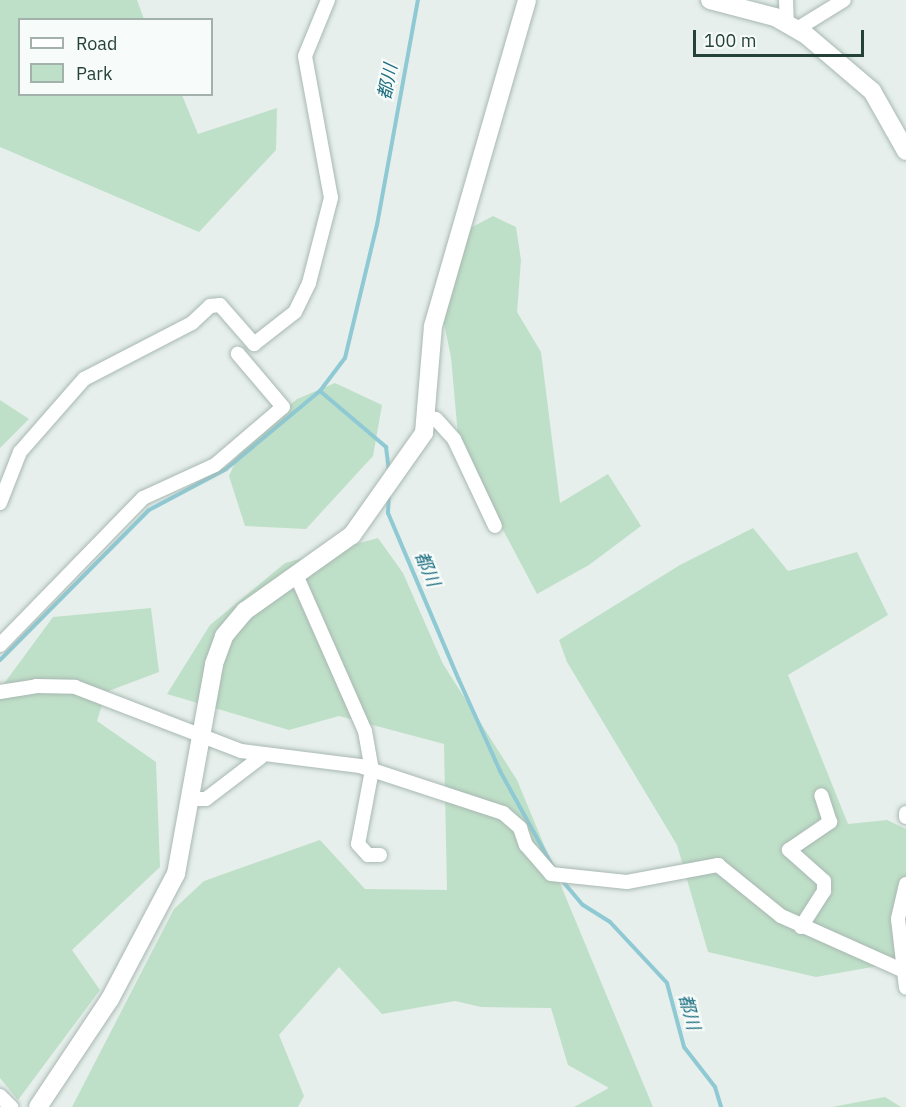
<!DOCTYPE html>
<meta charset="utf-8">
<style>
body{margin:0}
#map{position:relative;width:906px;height:1107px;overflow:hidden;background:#e6efeb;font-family:"IBM Plex Sans","Noto Sans JP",sans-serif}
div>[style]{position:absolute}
.green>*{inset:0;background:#bfe0c8}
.stream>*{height:4px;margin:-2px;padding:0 2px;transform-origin:2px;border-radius:2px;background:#8ec9d4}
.roads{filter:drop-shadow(0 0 2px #a8b8b2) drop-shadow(0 0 2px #a8b8b2)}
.street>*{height:14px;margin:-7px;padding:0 7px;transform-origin:7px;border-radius:7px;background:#fff}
.secondary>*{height:18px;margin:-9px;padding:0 9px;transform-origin:9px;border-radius:9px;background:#fff}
span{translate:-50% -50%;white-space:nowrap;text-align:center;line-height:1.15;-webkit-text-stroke:4.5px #f7fbf9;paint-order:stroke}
.water-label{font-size:18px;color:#1c6f80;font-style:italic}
.legend{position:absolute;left:18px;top:18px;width:195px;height:78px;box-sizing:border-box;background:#f7fbf9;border:2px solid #a3b1ad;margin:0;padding:8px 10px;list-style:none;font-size:18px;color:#24423a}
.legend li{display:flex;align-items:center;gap:12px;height:30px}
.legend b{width:30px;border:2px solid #a3b1ad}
.scale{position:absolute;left:693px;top:30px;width:171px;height:27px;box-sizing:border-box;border:3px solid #24423a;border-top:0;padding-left:8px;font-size:18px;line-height:21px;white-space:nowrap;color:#24423a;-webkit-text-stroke:4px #f7fbf9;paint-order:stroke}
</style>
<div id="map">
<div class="green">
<i style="clip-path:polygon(0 0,137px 0,144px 19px,20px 20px,20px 94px,182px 95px,198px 134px,277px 108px,276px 150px,199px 232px,0 147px)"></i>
<i style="clip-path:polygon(493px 216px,516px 227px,521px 260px,517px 312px,541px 352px,560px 503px,608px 474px,641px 526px,589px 565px,537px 594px,459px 447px,451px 357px,442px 314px,461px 233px)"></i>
<i style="clip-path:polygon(335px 383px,382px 405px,373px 456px,306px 529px,245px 526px,229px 476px,242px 447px,297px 399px)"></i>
<i style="clip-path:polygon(0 400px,29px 419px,0 448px)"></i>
<i style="clip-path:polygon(753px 528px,788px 571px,857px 552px,888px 615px,788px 675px,848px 824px,887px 820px,906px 829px,906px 961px,816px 977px,708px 952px,677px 845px,567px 662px,559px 640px,680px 565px)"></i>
<i style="clip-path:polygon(378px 538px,403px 573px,443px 664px,517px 780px,653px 1107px,574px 1107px,609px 1088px,568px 1065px,551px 1008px,481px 1007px,455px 1001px,382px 1014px,339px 967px,279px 1035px,304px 1096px,298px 1107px,72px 1107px,174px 909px,204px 881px,320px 840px,365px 889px,447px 890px,444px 744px,339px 716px,289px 730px,167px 694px,210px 625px,285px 563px)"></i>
<i style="clip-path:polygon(151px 608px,159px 672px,106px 692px,97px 721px,156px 762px,160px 867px,72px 950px,100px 990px,18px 1100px,0 1078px,0 689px,53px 617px)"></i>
<i style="clip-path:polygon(885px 1097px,901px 1107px,832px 1107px)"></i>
</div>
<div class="stream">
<i style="left:320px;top:391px;width:87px;rotate:40.3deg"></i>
<i style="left:386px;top:447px;width:24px;rotate:83deg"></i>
<i style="left:389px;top:493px;width:20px;rotate:93deg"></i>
<i style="left:388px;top:513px;width:181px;rotate:67deg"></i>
<i style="left:459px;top:680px;width:100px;rotate:65.7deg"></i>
<i style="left:500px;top:771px;width:112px;rotate:61.1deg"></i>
<i style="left:0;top:660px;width:211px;rotate:-45.2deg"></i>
<i style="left:149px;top:510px;width:87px;rotate:-28deg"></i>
<i style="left:226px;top:469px;width:122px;rotate:-39.7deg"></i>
<i style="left:320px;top:391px;width:41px;rotate:-52.9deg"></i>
<i style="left:345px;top:358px;width:137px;rotate:-76.5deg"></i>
<i style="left:377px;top:225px;width:229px;rotate:-79.7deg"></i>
<i style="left:560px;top:878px;width:35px;rotate:50deg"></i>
<i style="left:583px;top:905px;width:32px;rotate:32deg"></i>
<i style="left:610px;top:922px;width:83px;rotate:46.9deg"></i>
<i style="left:667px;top:983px;width:66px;rotate:75.1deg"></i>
<i style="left:684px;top:1047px;width:51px;rotate:52.2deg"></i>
<i style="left:715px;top:1087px;width:21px;rotate:73deg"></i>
</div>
<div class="roads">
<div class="street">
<i style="left:786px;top:0;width:23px;rotate:88deg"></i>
<i style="left:797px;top:29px;width:55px;rotate:-31.7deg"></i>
<i style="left:428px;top:417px;width:8px;rotate:14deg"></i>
<i style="left:436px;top:419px;width:27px;rotate:48deg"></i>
<i style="left:454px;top:439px;width:96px;rotate:64.8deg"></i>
<i style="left:0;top:503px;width:55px;rotate:-68.6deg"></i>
<i style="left:20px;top:452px;width:97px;rotate:-48.8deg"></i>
<i style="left:84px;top:379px;width:122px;rotate:-27.4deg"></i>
<i style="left:192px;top:323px;width:25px;rotate:-43deg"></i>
<i style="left:210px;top:306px;width:10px;rotate:-6deg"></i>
<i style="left:220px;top:305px;width:52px;rotate:48.9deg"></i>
<i style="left:254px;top:344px;width:52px;rotate:-38deg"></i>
<i style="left:295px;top:312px;width:32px;rotate:-64deg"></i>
<i style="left:309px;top:283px;width:88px;rotate:-75.5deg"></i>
<i style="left:331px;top:198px;width:144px;rotate:-100.4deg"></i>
<i style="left:305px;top:56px;width:61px;rotate:-67.7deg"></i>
<i style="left:297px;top:577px;width:168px;rotate:66.2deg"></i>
<i style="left:365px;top:731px;width:40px;rotate:80deg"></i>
<i style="left:372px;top:770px;width:75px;rotate:100.7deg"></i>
<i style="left:358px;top:844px;width:15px;rotate:48deg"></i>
<i style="left:368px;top:855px;width:12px"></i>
<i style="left:0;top:645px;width:205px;rotate:-45.8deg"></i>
<i style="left:143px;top:498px;width:79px;rotate:-24.6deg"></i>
<i style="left:215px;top:465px;width:89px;rotate:-40.5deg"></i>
<i style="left:283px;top:407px;width:70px;rotate:-130.3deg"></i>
<i style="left:0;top:692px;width:36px;rotate:-9deg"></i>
<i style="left:36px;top:686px;width:39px;rotate:1deg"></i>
<i style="left:75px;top:687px;width:178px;rotate:21.1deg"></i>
<i style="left:241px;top:751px;width:120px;rotate:7.2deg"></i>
<i style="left:360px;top:766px;width:151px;rotate:18.2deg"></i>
<i style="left:503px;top:813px;width:23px;rotate:41deg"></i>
<i style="left:520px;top:828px;width:18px;rotate:71deg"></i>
<i style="left:526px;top:845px;width:38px;rotate:49deg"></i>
<i style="left:551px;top:874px;width:76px;rotate:6deg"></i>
<i style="left:627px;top:882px;width:93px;rotate:-10.6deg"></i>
<i style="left:718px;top:865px;width:81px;rotate:39deg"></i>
<i style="left:781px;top:916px;width:137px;rotate:24.1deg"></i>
<i style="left:192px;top:799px;width:14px"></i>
<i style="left:206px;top:799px;width:69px;rotate:-37.4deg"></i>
<i style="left:906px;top:813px;width:4px;rotate:90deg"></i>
<i style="left:906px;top:884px;width:36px;rotate:103deg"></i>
<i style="left:898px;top:919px;width:69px;rotate:83.4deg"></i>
<i style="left:801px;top:927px;width:43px;rotate:-57.4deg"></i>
<i style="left:824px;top:891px;width:10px;rotate:-90deg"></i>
<i style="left:824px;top:881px;width:47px;rotate:-138.5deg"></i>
<i style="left:789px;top:850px;width:50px;rotate:-34.3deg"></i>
<i style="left:830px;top:822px;width:28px;rotate:-108deg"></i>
<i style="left:0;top:1096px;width:16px;rotate:45deg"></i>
</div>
<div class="secondary">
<i style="left:710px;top:0;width:67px;rotate:14.7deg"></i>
<i style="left:775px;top:17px;width:34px;rotate:30deg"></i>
<i style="left:805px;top:34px;width:88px;rotate:40.4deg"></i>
<i style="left:872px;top:91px;width:69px;rotate:60.5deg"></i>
<i style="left:38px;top:1107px;width:130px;rotate:-56.3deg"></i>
<i style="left:110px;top:999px;width:141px;rotate:-62.2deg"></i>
<i style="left:176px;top:874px;width:213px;rotate:-79.7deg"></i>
<i style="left:214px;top:664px;width:30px;rotate:-70deg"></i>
<i style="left:224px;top:636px;width:33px;rotate:-50deg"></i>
<i style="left:245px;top:611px;width:131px;rotate:-35.4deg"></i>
<i style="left:352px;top:535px;width:125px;rotate:-54.8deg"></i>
<i style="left:424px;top:433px;width:107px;rotate:-85.2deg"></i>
<i style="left:433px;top:326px;width:339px;rotate:-73.9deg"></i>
</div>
</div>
<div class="water-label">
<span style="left:388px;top:82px;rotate:-79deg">都川</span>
<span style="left:427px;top:569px;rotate:67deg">都川</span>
<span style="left:689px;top:1012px;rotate:75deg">都川</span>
</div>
<ul class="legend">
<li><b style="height:8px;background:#fff"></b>Road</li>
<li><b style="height:16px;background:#bfe0c8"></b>Park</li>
</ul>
<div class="scale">100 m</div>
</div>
